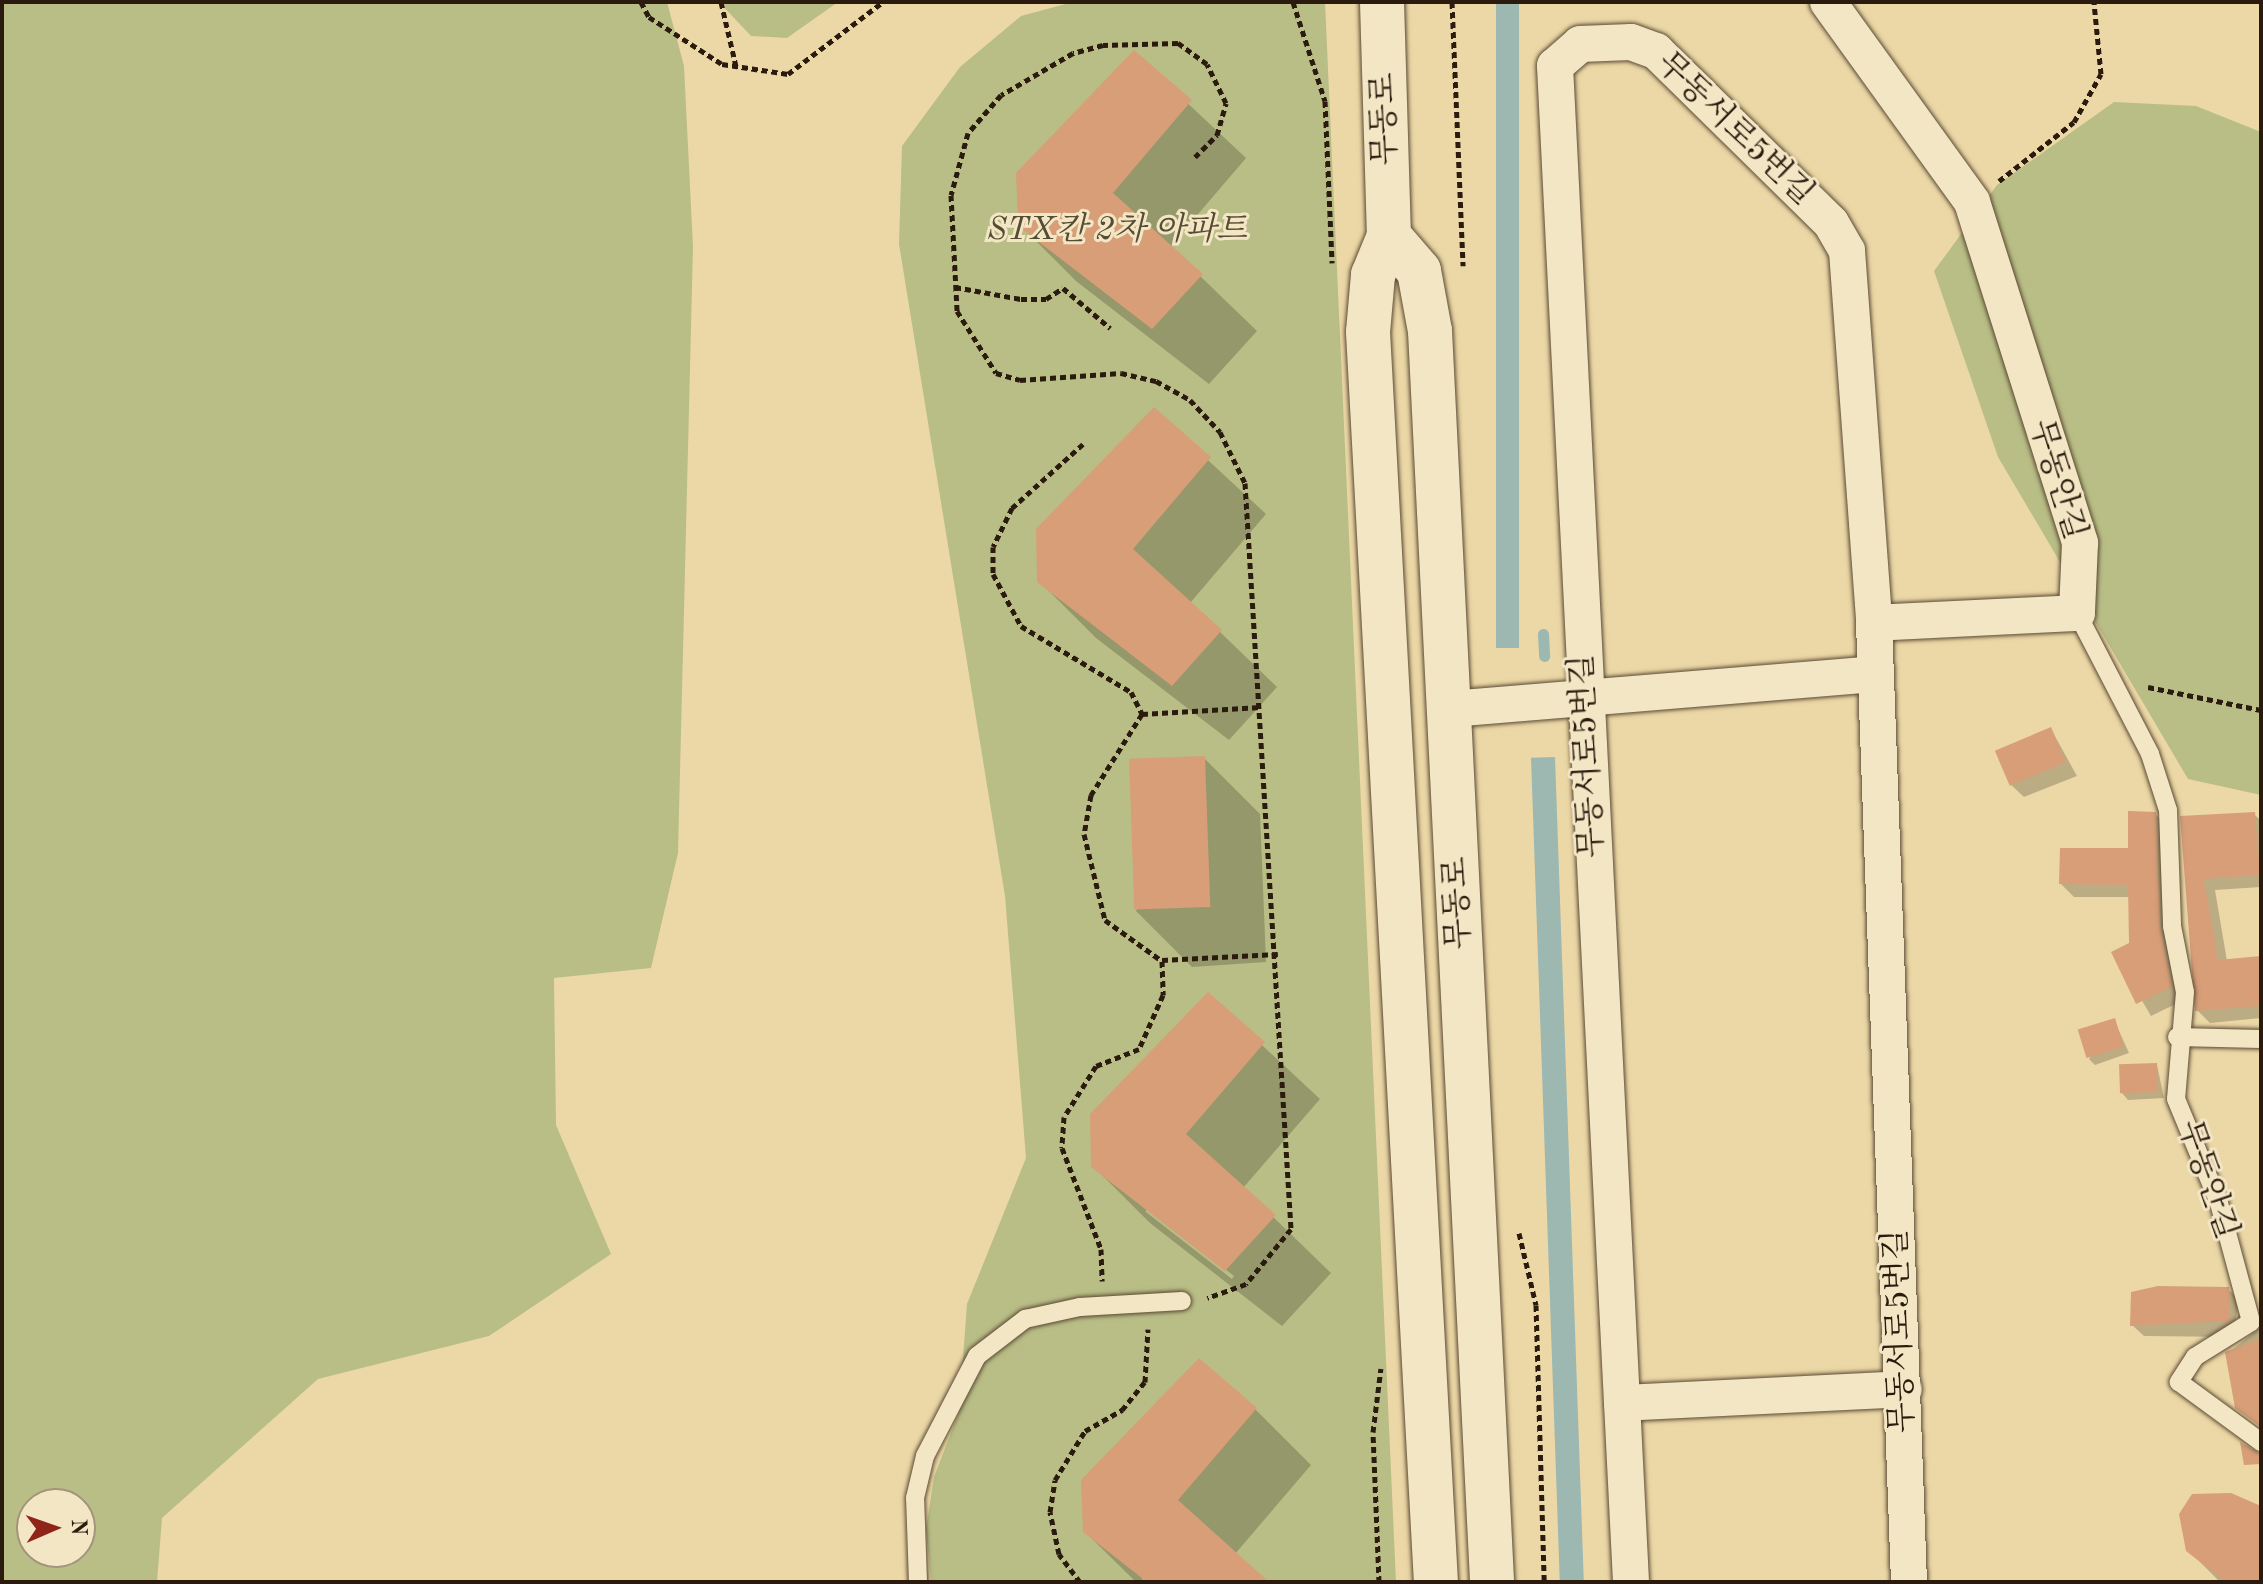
<!DOCTYPE html>
<meta charset="utf-8">
<style>
body{margin:0}
#map{position:relative;width:2263px;height:1584px;overflow:hidden;background:#ecd8a6;font-family:"Old Standard TT","Noto Serif KR",serif}
div>[style]{position:absolute}
.green>*{inset:0;background:#b9be86}
.water>*{inset:0;background:#9cb8b1;transform-origin:0 0}
.shadow>*{inset:0;background:#0003}
.stream>*{height:11px;margin:-5.5px;padding:0 5.5px;transform-origin:5.5px;border-radius:5.5px;background:#9cb8b1}
.building>*{inset:0;background:#d79e78;transform-origin:0 0}
.path>*{height:5px;margin-top:-2.5px;transform-origin:0;background:repeating-linear-gradient(90deg,#2b1b0f 0 6px,transparent 0 10px)}
.roads{filter:drop-shadow(0 0 2px #5b4a35) drop-shadow(0 0 2px #5b4a35)}
.lane>*{height:18px;margin:-9px;padding:0 9px;transform-origin:9px;border-radius:9px;background:#f3e6c5}
.street>*{height:36px;margin:-18px;padding:0 18px;transform-origin:18px;border-radius:18px;background:#f3e6c5}
.secondary>*{height:44px;margin:-22px;padding:0 22px;transform-origin:22px;border-radius:22px;background:#f3e6c5}
span{translate:-50% -50%;white-space:nowrap;text-align:center;line-height:1.15;-webkit-text-stroke:6px #f3e6c5;paint-order:stroke}
.street-label{font-size:32px;color:#2b1b0f}
.park-label{font-size:32px;color:#564c33;font-style:italic}
.frame{position:absolute;inset:0;border:4px solid #2b1b0f;pointer-events:none}
.north{position:absolute;left:16px;top:1488px;width:80px;height:80px;box-sizing:border-box;background:#f3e6c5;border:2px solid #a3957c;border-radius:50%;rotate:88deg;font-size:22px;font-weight:700;line-height:32px;text-align:center;color:#2b1b0f}
.north::after{content:'';display:block;margin:auto;width:28px;height:36px;background:#8f2418;clip-path:polygon(50% 0,100% 100%,50% 72%,0 100%)}
</style>
<div id="map">
<div class="green">
<i style="clip-path:polygon(evenodd,2px 2px,667px 2px,684px 66px,693px 247px,678px 853px,651px 968px,554px 978px,556px 1125px,611px 1254px,489px 1336px,318px 1379px,162px 1518px,157px 1582px,2px 1582px,2px 2px,32px 1504px,80px 1504px,80px 1552px,32px 1552px,32px 1504px)"></i>
<i style="clip-path:polygon(719px 2px,838px 2px,787px 38px,751px 36px)"></i>
<i style="clip-path:polygon(1073px 2px,1325px 2px,1396px 1582px,931px 1582px,926px 1529px,934px 1477px,959px 1412px,967px 1304px,1026px 1158px,1005px 896px,899px 244px,902px 146px,960px 67px,1021px 16px)"></i>
<i style="clip-path:polygon(2114px 102px,2196px 106px,2261px 132px,2261px 795px,2188px 779px,1998px 457px,1934px 271px,1997px 185px)"></i>
</div>
<div class="water">
<i style="left:1496px;top:2px;width:23px;height:646px"></i>
<i style="left:1555px;top:757px;width:826px;height:24px;rotate:88deg"></i>
</div>
<div class="shadow">
<i style="clip-path:polygon(1134px 53px,1246px 158px,1170px 247px,1257px 331px,1209px 384px,1076px 281px,1020px 225px)"></i>
<i style="clip-path:polygon(1154px 410px,1266px 514px,1190px 603px,1277px 687px,1229px 740px,1096px 638px,1039px 581px)"></i>
<i style="clip-path:polygon(2051px 729px,2077px 776px,2024px 797px,2010px 784px)"></i>
<i style="clip-path:polygon(1204px 758px,1260px 814px,1266px 962px,1192px 967px,1136px 911px)"></i>
<i style="clip-path:polygon(2155px 814px,2168px 827px,2184px 1000px,2151px 1016px,2114px 953px,2131px 945px,2130px 897px,2074px 897px,2061px 884px,2130px 850px)"></i>
<i style="clip-path:polygon(2254px 814px,2261px 821px,2261px 887px,2215px 890px,2227px 961px,2261px 958px,2261px 1018px,2210px 1023px,2197px 1010px,2182px 817px)"></i>
<i style="clip-path:polygon(evenodd,1208px 995px,1320px 1099px,1243px 1188px,1331px 1273px,1282px 1326px,1150px 1223px,1093px 1166px,1208px 995px,1146px 1207px,1234px 1276px,1232px 1279px,1146px 1212px,1146px 1207px)"></i>
<i style="clip-path:polygon(2114px 1020px,2129px 1053px,2095px 1065px,2089px 1059px)"></i>
<i style="clip-path:polygon(2157px 1065px,2164px 1098px,2128px 1100px,2122px 1093px)"></i>
<i style="clip-path:polygon(2228px 1289px,2239px 1300px,2233px 1337px,2144px 1336px,2132px 1325px)"></i>
<i style="clip-path:polygon(2261px 1327px,2261px 1427px,2237px 1407px,2228px 1353px)"></i>
<i style="clip-path:polygon(1255px 1409px,1311px 1465px,1235px 1554px,1266px 1582px,1150px 1582px,1138px 1572px,1144px 1582px,1136px 1582px,1085px 1532px)"></i>
<i style="clip-path:polygon(2261px 1508px,2261px 1582px,2220px 1582px,2188px 1550px)"></i>
</div>
<div class="stream">
<i style="left:1543px;top:634px;width:22px;rotate:87deg"></i>
</div>
<div class="building">
<i style="clip-path:polygon(1134px 50px,1192px 100px,1113px 193px,1203px 274px,1152px 329px,1018px 226px,1016px 173px)"></i>
<i style="clip-path:polygon(1154px 407px,1211px 457px,1133px 549px,1222px 630px,1172px 686px,1037px 582px,1036px 529px)"></i>
<i style="left:2051px;top:727px;width:38px;height:61px;rotate:67deg"></i>
<i style="left:1205px;top:756px;width:151px;height:76px;rotate:88deg"></i>
<i style="clip-path:polygon(2128px 811px,2156px 812px,2160px 927px,2172px 987px,2136px 1004px,2111px 952px,2129px 943px,2128px 885px,2059px 884px,2060px 848px,2128px 848px)"></i>
<i style="clip-path:polygon(2255px 812px,2260px 875px,2204px 879px,2218px 960px,2261px 956px,2261px 1006px,2195px 1011px,2180px 816px)"></i>
<i style="clip-path:polygon(1208px 992px,1265px 1042px,1186px 1134px,1276px 1215px,1225px 1271px,1091px 1167px,1090px 1114px)"></i>
<i style="left:2115px;top:1018px;width:30px;height:39px;rotate:73deg"></i>
<i style="left:2157px;top:1063px;width:29px;height:38px;rotate:88deg"></i>
<i style="clip-path:polygon(2158px 1286px,2229px 1287px,2229px 1321px,2130px 1326px,2131px 1292px)"></i>
<i style="clip-path:polygon(2261px 1339px,2261px 1427px,2235px 1408px,2225px 1352px)"></i>
<i style="clip-path:polygon(1199px 1358px,1257px 1408px,1178px 1500px,1269px 1582px,1147px 1582px,1083px 1532px,1081px 1480px)"></i>
<i style="clip-path:polygon(2240px 1442px,2261px 1454px,2261px 1464px,2244px 1465px)"></i>
<i style="clip-path:polygon(2231px 1493px,2261px 1506px,2261px 1582px,2226px 1582px,2186px 1551px,2179px 1514px,2192px 1494px)"></i>
</div>
<div class="path">
<i style="left:641px;top:2px;width:17px;rotate:62deg"></i>
<i style="left:649px;top:17px;width:87px;rotate:32.8deg"></i>
<i style="left:722px;top:64px;width:67px;rotate:8.6deg"></i>
<i style="left:788px;top:74px;width:119px;rotate:-37.2deg"></i>
<i style="left:721px;top:2px;width:66px;rotate:76.8deg"></i>
<i style="left:1293px;top:2px;width:104px;rotate:72.1deg"></i>
<i style="left:1325px;top:101px;width:162px;rotate:87.5deg"></i>
<i style="left:1452px;top:2px;width:264px;rotate:87.6deg"></i>
<i style="left:1195px;top:157px;width:31px;rotate:-45deg"></i>
<i style="left:1217px;top:135px;width:33px;rotate:-74deg"></i>
<i style="left:1226px;top:103px;width:43px;rotate:-116deg"></i>
<i style="left:1207px;top:64px;width:36px;rotate:-144deg"></i>
<i style="left:1178px;top:43px;width:75px;rotate:178.5deg"></i>
<i style="left:1103px;top:45px;width:31px;rotate:165deg"></i>
<i style="left:1073px;top:53px;width:83px;rotate:149.7deg"></i>
<i style="left:1001px;top:95px;width:50px;rotate:131deg"></i>
<i style="left:968px;top:133px;width:64px;rotate:105.3deg"></i>
<i style="left:951px;top:195px;width:116px;rotate:87deg"></i>
<i style="left:957px;top:311px;width:73px;rotate:57.8deg"></i>
<i style="left:996px;top:373px;width:25px;rotate:16deg"></i>
<i style="left:1020px;top:380px;width:101px;rotate:-4deg"></i>
<i style="left:1121px;top:373px;width:36px;rotate:13deg"></i>
<i style="left:1156px;top:381px;width:39px;rotate:29deg"></i>
<i style="left:1190px;top:400px;width:44px;rotate:46.8deg"></i>
<i style="left:1220px;top:432px;width:57px;rotate:63.9deg"></i>
<i style="left:1245px;top:483px;width:747px;rotate:86.47deg"></i>
<i style="left:1291px;top:1229px;width:71px;rotate:129.3deg"></i>
<i style="left:1246px;top:1284px;width:41px;rotate:160.3deg"></i>
<i style="left:1999px;top:181px;width:95px;rotate:-38.2deg"></i>
<i style="left:2074px;top:122px;width:55px;rotate:-60.6deg"></i>
<i style="left:2101px;top:74px;width:72px;rotate:-95.6deg"></i>
<i style="left:955px;top:287px;width:67px;rotate:10.3deg"></i>
<i style="left:1021px;top:299px;width:25px"></i>
<i style="left:1046px;top:299px;width:20px;rotate:-33deg"></i>
<i style="left:1063px;top:288px;width:62px;rotate:40.4deg"></i>
<i style="left:1083px;top:444px;width:96px;rotate:138deg"></i>
<i style="left:1012px;top:508px;width:43px;rotate:116deg"></i>
<i style="left:993px;top:547px;width:27px;rotate:90deg"></i>
<i style="left:993px;top:574px;width:59px;rotate:61.7deg"></i>
<i style="left:1021px;top:626px;width:128px;rotate:31deg"></i>
<i style="left:1131px;top:692px;width:25px;rotate:63deg"></i>
<i style="left:1142px;top:714px;width:96px;rotate:122.2deg"></i>
<i style="left:1091px;top:795px;width:40px;rotate:100deg"></i>
<i style="left:1084px;top:834px;width:89px;rotate:76.3deg"></i>
<i style="left:1105px;top:920px;width:70px;rotate:35.7deg"></i>
<i style="left:1162px;top:961px;width:34px;rotate:88deg"></i>
<i style="left:1163px;top:995px;width:59px;rotate:114deg"></i>
<i style="left:1139px;top:1049px;width:46px;rotate:158.4deg"></i>
<i style="left:1096px;top:1066px;width:60px;rotate:122.1deg"></i>
<i style="left:1064px;top:1117px;width:31px;rotate:94deg"></i>
<i style="left:1062px;top:1148px;width:108px;rotate:68.9deg"></i>
<i style="left:1101px;top:1249px;width:32px;rotate:88deg"></i>
<i style="left:2148px;top:687px;width:115px;rotate:11.5deg"></i>
<i style="left:1142px;top:714px;width:119px;rotate:-3.4deg"></i>
<i style="left:1162px;top:960px;width:116px;rotate:-3deg"></i>
<i style="left:1519px;top:1233px;width:74px;rotate:76.7deg"></i>
<i style="left:1536px;top:1305px;width:277px;rotate:88.3deg"></i>
<i style="left:1080px;top:1582px;width:35px;rotate:-127deg"></i>
<i style="left:1059px;top:1554px;width:43px;rotate:-102.1deg"></i>
<i style="left:1050px;top:1512px;width:32px;rotate:-81deg"></i>
<i style="left:1055px;top:1480px;width:57px;rotate:-58.5deg"></i>
<i style="left:1085px;top:1431px;width:43px;rotate:-29.6deg"></i>
<i style="left:1122px;top:1410px;width:36px;rotate:-51deg"></i>
<i style="left:1145px;top:1382px;width:53px;rotate:-86.8deg"></i>
<i style="left:1379px;top:1582px;width:150px;rotate:-92.3deg"></i>
<i style="left:1373px;top:1432px;width:64px;rotate:-82.9deg"></i>
</div>
<div class="roads">
<div class="lane">
<i style="left:2077px;top:613px;width:159px;rotate:62.6deg"></i>
<i style="left:2150px;top:754px;width:59px;rotate:72.2deg"></i>
<i style="left:2168px;top:810px;width:116px;rotate:88deg"></i>
<i style="left:2172px;top:926px;width:67px;rotate:78.9deg"></i>
<i style="left:2185px;top:992px;width:107px;rotate:94.8deg"></i>
<i style="left:2176px;top:1099px;width:113px;rotate:67.5deg"></i>
<i style="left:2219px;top:1203px;width:123px;rotate:74.9deg"></i>
<i style="left:2251px;top:1322px;width:66px;rotate:148deg"></i>
<i style="left:2195px;top:1357px;width:30px;rotate:123deg"></i>
<i style="left:2179px;top:1382px;width:102px;rotate:36.2deg"></i>
<i style="left:2177px;top:1037px;width:84px;rotate:1.4deg"></i>
<i style="left:918px;top:1582px;width:84px;rotate:-92deg"></i>
<i style="left:915px;top:1498px;width:43px;rotate:-76.6deg"></i>
<i style="left:925px;top:1456px;width:113px;rotate:-62.5deg"></i>
<i style="left:977px;top:1356px;width:61px;rotate:-37.6deg"></i>
<i style="left:1025px;top:1319px;width:56px;rotate:-12.3deg"></i>
<i style="left:1080px;top:1307px;width:102px;rotate:-3.4deg"></i>
</div>
<div class="street">
<i style="left:1828px;top:2px;width:246px;rotate:54.2deg"></i>
<i style="left:1972px;top:202px;width:358px;rotate:72.4deg"></i>
<i style="left:2080px;top:543px;width:70px;rotate:92.5deg"></i>
<i style="left:2077px;top:613px;width:203px;rotate:177.2deg"></i>
<i style="left:1450px;top:709px;width:426px;rotate:-4.7deg"></i>
<i style="left:1622px;top:1403px;width:282px;rotate:-2.8deg"></i>
<i style="left:1631px;top:1582px;width:1518px;rotate:-92.87deg"></i>
<i style="left:1555px;top:66px;width:33px;rotate:-41deg"></i>
<i style="left:1580px;top:44px;width:51px;rotate:-2.2deg"></i>
<i style="left:1631px;top:42px;width:27px;rotate:20deg"></i>
<i style="left:1656px;top:51px;width:245px;rotate:44.5deg"></i>
<i style="left:1831px;top:223px;width:32px;rotate:60deg"></i>
<i style="left:1847px;top:251px;width:373px;rotate:85.8deg"></i>
<i style="left:1874px;top:623px;width:960px;rotate:87.91deg"></i>
</div>
<div class="secondary">
<i style="left:1382px;top:2px;width:234px;rotate:88.3deg"></i>
<i style="left:1389px;top:236px;width:42px;rotate:112.3deg"></i>
<i style="left:1373px;top:275px;width:57px;rotate:95deg"></i>
<i style="left:1368px;top:332px;width:1252px;rotate:86.89deg"></i>
<i style="left:1389px;top:236px;width:46px;rotate:49.4deg"></i>
<i style="left:1419px;top:271px;width:61px;rotate:79.6deg"></i>
<i style="left:1430px;top:331px;width:1253px;rotate:87.16deg"></i>
</div>
</div>
<div class="street-label">
<span style="left:1386px;top:119px;rotate:-92deg">무동로</span>
<span style="left:1734px;top:130px;rotate:44deg">무동서로5번길</span>
<span style="left:2056px;top:480px;rotate:73deg">무동안길</span>
<span style="left:1589px;top:756px;rotate:-93deg">무동서로5번길</span>
<span style="left:1459px;top:903px;rotate:-93deg">무동로</span>
<span style="left:2206px;top:1180px;rotate:71deg">무동안길</span>
<span style="left:1901px;top:1331px;rotate:-92deg">무동서로5번길</span>
</div>
<div class="park-label">
<span style="left:1117px;top:231px">STX칸 2차 아파트</span>
</div>
<div class="frame"></div>
<div class="north">N</div>
</div>
